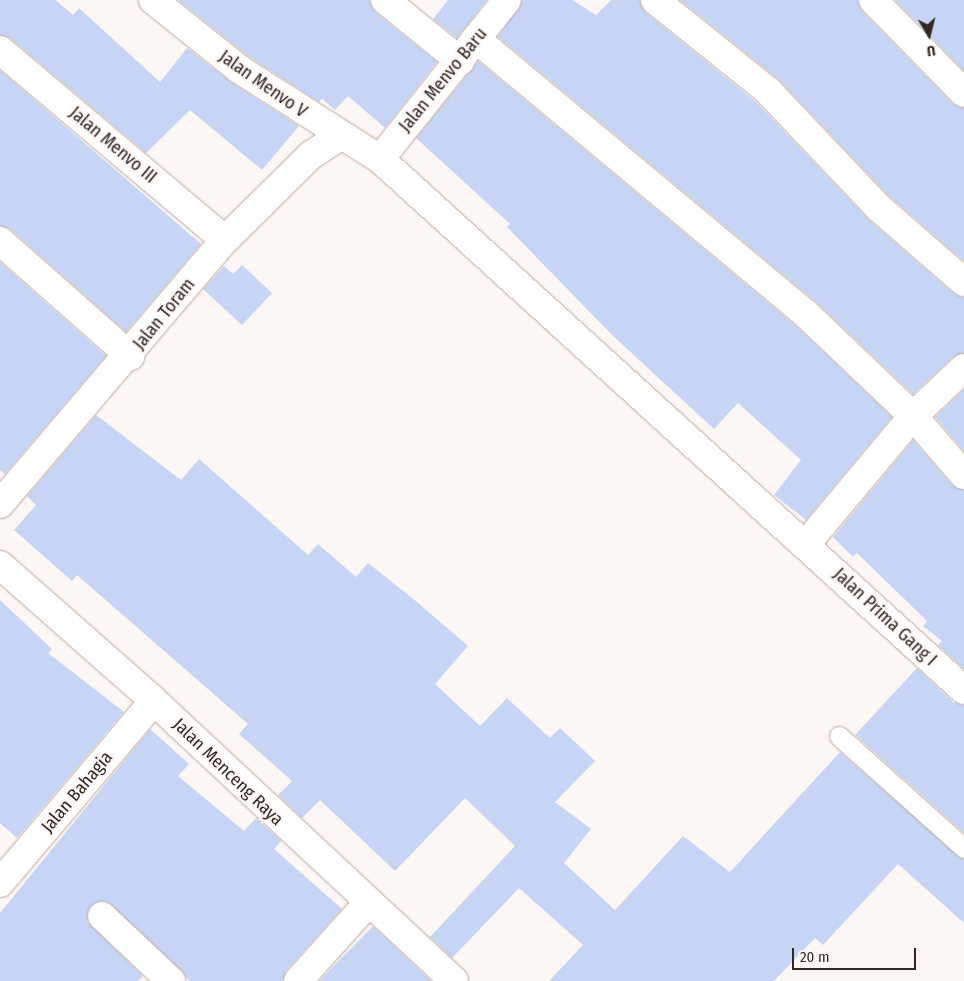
<!DOCTYPE html>
<style>
body{margin:0}
#map{position:relative;width:964px;height:981px;overflow:hidden;background:#fcf7f4;font-family:"Fira Sans Condensed",sans-serif}
div>[style]{position:absolute}
.building>*{inset:0;background:#c6d5f5}
.roads{filter:drop-shadow(0 0 1px #bfa79a) drop-shadow(0 0 1px #bfa79a)}
.lane>*{height:19px;margin:-9.5px;padding:0 9.5px;transform-origin:9.5px;border-radius:9.5px;background:#fff}
.street>*{height:28px;margin:-14px;padding:0 14px;transform-origin:14px;border-radius:14px;background:#fff}
.secondary>*{height:28px;margin:-14px;padding:0 14px;transform-origin:14px;border-radius:14px;background:#fff}
span{translate:-50% -50%;white-space:nowrap;text-align:center;line-height:1.15;-webkit-text-stroke:5px #fcf7f4;paint-order:stroke}
.street-label{font-size:18px;color:#322823}
.north{position:absolute;left:904px;top:10px;width:50px;height:50px;-webkit-text-stroke:4px #fcf7f4;paint-order:stroke;rotate:172deg;font-size:14px;font-weight:700;line-height:20px;text-align:center;color:#322823}
.north::after{content:'';display:block;margin:auto;width:18px;height:22px;background:#322823;clip-path:polygon(50% 0,100% 100%,50% 72%,0 100%)}
.scale{position:absolute;left:792px;top:948px;width:124px;height:22px;box-sizing:border-box;border:2px solid #322823;border-top:0;padding-left:6px;font-size:15px;line-height:18px;white-space:nowrap;color:#322823;-webkit-text-stroke:4px #fcf7f4;paint-order:stroke}
</style>
<div id="map">
<div class="building">
<i style="clip-path:polygon(0 0,55px 0,73px 15px,79px 8px,160px 82px,187px 48px,231px 82px,299px 126px,262px 170px,190px 110px,146px 153px,10px 38px,0 35px)"></i>
<i style="clip-path:polygon(178px 0,370px 0,375px 12px,437px 62px,385px 128px,348px 96px,335px 110px,322px 99px,319px 102px,248px 56px)"></i>
<i style="clip-path:polygon(448px 0,487px 0,457px 38px,433px 19px)"></i>
<i style="clip-path:polygon(522px 0,572px 0,596px 15px,611px 0,640px 0,645px 12px,757px 103px,869px 220px,954px 294px,964px 297px,964px 353px,953px 357px,913px 394px,816px 302px,498px 37px)"></i>
<i style="clip-path:polygon(680px 0,858px 0,862px 11px,953px 104px,964px 108px,964px 261px,890px 197px,778px 79px)"></i>
<i style="clip-path:polygon(895px 0,964px 0,964px 71px)"></i>
<i style="clip-path:polygon(478px 61px,796px 326px,892px 417px,806px 520px,774px 495px,801px 460px,738px 403px,714px 429px,611px 334px,507px 227px,510px 224px,416px 138px)"></i>
<i style="clip-path:polygon(0 70px,201px 244px,126px 332px,10px 229px,0 226px)"></i>
<i style="clip-path:polygon(0 262px,106px 356px,5px 474px,0 470px)"></i>
<i style="clip-path:polygon(242px 265px,272px 293px,242px 325px,203px 289px,224px 266px,233px 274px)"></i>
<i style="clip-path:polygon(964px 389px,964px 451px,935px 417px)"></i>
<i style="clip-path:polygon(96px 415px,181px 480px,199px 459px,308px 555px,318px 544px,356px 577px,368px 563px,417px 602px,468px 646px,435px 684px,480px 726px,507px 698px,550px 738px,560px 728px,595px 761px,555px 802px,591px 829px,564px 863px,615px 910px,683px 836px,730px 872px,840px 752px,964px 859px,964px 923px,898px 864px,823px 945px,815px 938px,774px 981px,549px 981px,583px 945px,519px 888px,452px 958px,430px 937px,515px 846px,465px 798px,395px 871px,320px 800px,302px 818px,278px 795px,292px 781px,239px 734px,248px 724px,77px 575px,72px 581px,14px 530px,36px 505px,27px 496px)"></i>
<i style="clip-path:polygon(913px 440px,952px 485px,964px 490px,964px 669px,938px 645px,942px 641px,923px 626px,927px 621px,857px 553px,853px 557px,833px 537px)"></i>
<i style="clip-path:polygon(0 600px,52px 649px,48px 653px,124px 712px,17px 838px,0 823px)"></i>
<i style="clip-path:polygon(917px 668px,953px 702px,964px 705px,964px 833px,855px 735px)"></i>
<i style="clip-path:polygon(150px 729px,189px 764px,178px 776px,244px 831px,256px 818px,281px 841px,274px 849px,342px 909px,286px 971px,283px 981px,190px 981px,105px 901px,90px 906px,87px 921px,143px 976px,138px 981px,0 981px,0 913px)"></i>
<i style="clip-path:polygon(373px 926px,431px 981px,319px 981px)"></i>
</div>
<div class="roads">
<div class="lane">
<i style="left:839px;top:736px;width:168px;rotate:41.9deg"></i>
</div>
<div class="street">
<i style="left:153px;top:0;width:110px;rotate:38.7deg"></i>
<i style="left:239px;top:69px;width:167px;rotate:32.6deg"></i>
<i style="left:380px;top:159px;width:789px;rotate:42.28deg"></i>
<i style="left:385px;top:0;width:97px;rotate:39.1deg"></i>
<i style="left:655px;top:0;width:145px;rotate:38.8deg"></i>
<i style="left:768px;top:91px;width:161px;rotate:46.5deg"></i>
<i style="left:879px;top:208px;width:113px;rotate:41deg"></i>
<i style="left:873px;top:0;width:130px;rotate:45.6deg"></i>
<i style="left:476px;top:39px;width:430px;rotate:39.8deg"></i>
<i style="left:806px;top:314px;width:148px;rotate:43.6deg"></i>
<i style="left:913px;top:416px;width:78px;rotate:49.2deg"></i>
<i style="left:0;top:50px;width:294px;rotate:40.2deg"></i>
<i style="left:380px;top:159px;width:203px;rotate:-51.4deg"></i>
<i style="left:0;top:241px;width:174px;rotate:41.5deg"></i>
<i style="left:0;top:504px;width:347px;rotate:-49.6deg"></i>
<i style="left:225px;top:240px;width:121px;rotate:-44.7deg"></i>
<i style="left:311px;top:155px;width:35px;rotate:-33deg"></i>
<i style="left:806px;top:544px;width:167px;rotate:-50.1deg"></i>
<i style="left:913px;top:416px;width:70px;rotate:-43.3deg"></i>
<i style="left:0;top:883px;width:238px;rotate:-49.8deg"></i>
<i style="left:102px;top:916px;width:95px;rotate:43.3deg"></i>
<i style="left:298px;top:981px;width:103px;rotate:-48.1deg"></i>
</div>
<div class="secondary">
<i style="left:0;top:565px;width:205px;rotate:41.4deg"></i>
<i style="left:154px;top:701px;width:410px;rotate:43deg"></i>
</div>
</div>
<div class="street-label">
<span style="left:443px;top:80px;rotate:-51deg">Jalan Menvo Baru</span>
<span style="left:263px;top:84px;rotate:35deg">Jalan Menvo V</span>
<span style="left:113px;top:145px;rotate:40deg">Jalan Menvo III</span>
<span style="left:164px;top:314px;rotate:-51deg">Jalan Toram</span>
<span style="left:885px;top:617px;rotate:43deg">Jalan Prima Gang I</span>
<span style="left:228px;top:772px;rotate:44deg">Jalan Menceng Raya</span>
<span style="left:77px;top:792px;rotate:-50deg">Jalan Bahagia</span>
</div>
<div class="north">U</div>
<div class="scale">20 m</div>
</div>
